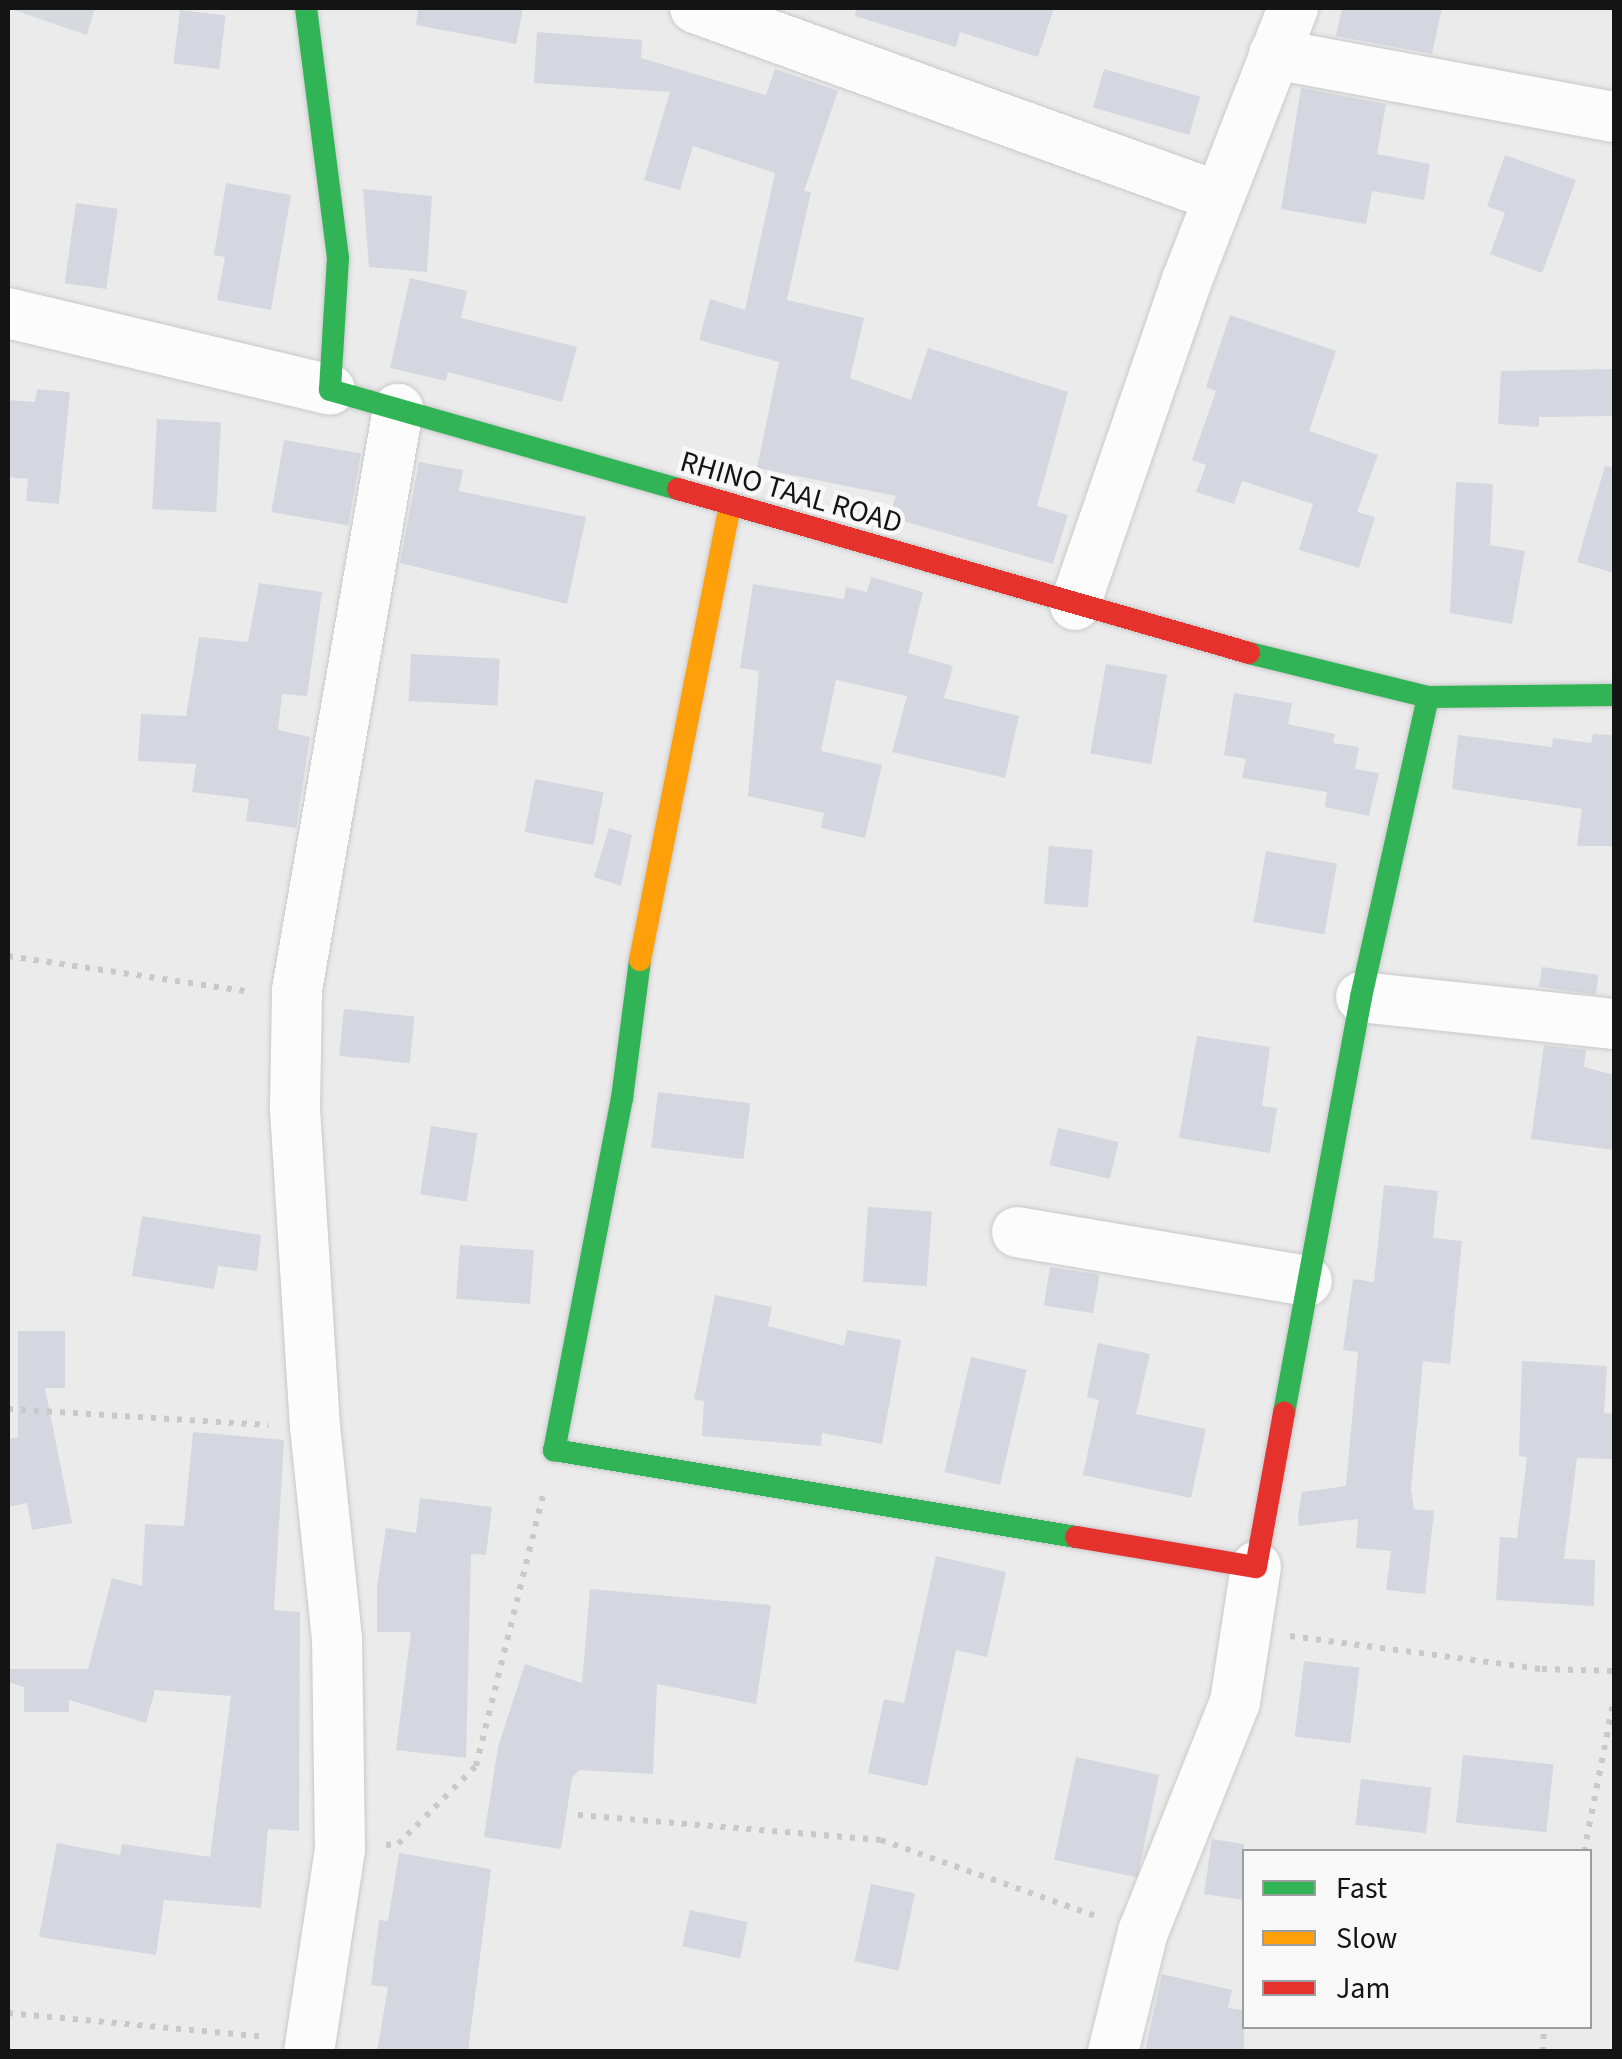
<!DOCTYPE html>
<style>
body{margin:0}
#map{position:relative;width:1622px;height:2059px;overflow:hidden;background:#ebebec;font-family:"Source Sans 3",sans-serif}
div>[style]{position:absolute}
.built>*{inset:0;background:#d8d9de}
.building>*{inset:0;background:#d4d7df;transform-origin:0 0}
.path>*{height:6px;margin-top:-3px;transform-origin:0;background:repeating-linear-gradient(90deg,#c9c9c9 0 5px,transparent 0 13px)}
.roads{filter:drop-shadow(0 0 2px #c9c9ca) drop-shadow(0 0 2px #c9c9ca)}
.street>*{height:50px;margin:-25px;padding:0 25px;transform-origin:25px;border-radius:25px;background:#fcfcfc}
.fast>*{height:22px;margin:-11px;padding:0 11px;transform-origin:11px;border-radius:11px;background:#30b455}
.slow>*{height:22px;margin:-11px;padding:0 11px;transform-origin:11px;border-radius:11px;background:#ff9f0a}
.jam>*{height:22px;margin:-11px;padding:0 11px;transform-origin:11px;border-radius:11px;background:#e5322d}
span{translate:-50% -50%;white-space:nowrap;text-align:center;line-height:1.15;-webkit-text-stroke:9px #f8f8f9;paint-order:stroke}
.street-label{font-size:30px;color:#141414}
.frame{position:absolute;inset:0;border:10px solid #141414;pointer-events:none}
.legend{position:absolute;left:1242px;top:1849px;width:350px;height:180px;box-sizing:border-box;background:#f8f8f9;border:2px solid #9d9d9d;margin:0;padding:12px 18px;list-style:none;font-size:30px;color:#141414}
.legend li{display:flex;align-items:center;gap:20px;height:50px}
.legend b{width:50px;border:2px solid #9d9d9d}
</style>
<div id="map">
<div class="built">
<i style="clip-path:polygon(8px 8px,95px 8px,87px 35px)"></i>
</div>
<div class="building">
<i style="clip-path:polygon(418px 8px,523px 8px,516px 44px,416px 25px)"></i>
<i style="clip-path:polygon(856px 8px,1054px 8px,1038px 57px,960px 32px,956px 47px,855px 16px)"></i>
<i style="clip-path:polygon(1342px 8px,1442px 8px,1432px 54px,1336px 36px)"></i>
<i style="left:180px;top:10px;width:46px;height:54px;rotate:7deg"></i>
<i style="clip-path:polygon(537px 32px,642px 40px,641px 58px,766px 95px,775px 69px,838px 91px,804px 191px,811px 192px,787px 300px,864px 318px,850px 378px,911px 400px,928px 348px,1068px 392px,1037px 506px,1068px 515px,1053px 564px,889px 517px,896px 496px,757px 468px,779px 362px,699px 340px,710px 299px,745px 310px,775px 173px,693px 146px,680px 190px,644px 180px,670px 92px,534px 83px)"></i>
<i style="left:1104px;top:69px;width:100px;height:40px;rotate:16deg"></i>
<i style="clip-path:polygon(1301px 88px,1386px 104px,1377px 154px,1430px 164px,1424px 200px,1372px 191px,1366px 224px,1281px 209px)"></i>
<i style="clip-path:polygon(1505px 155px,1576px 180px,1542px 273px,1490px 254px,1505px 213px,1487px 206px)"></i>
<i style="clip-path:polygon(226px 183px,291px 195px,271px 310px,217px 300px,225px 257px,214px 255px)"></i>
<i style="clip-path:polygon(363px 189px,432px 196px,427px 272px,369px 267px)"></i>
<i style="left:76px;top:203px;width:42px;height:81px;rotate:8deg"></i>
<i style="clip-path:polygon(410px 278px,467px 291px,461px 318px,577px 347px,562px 402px,448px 372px,446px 381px,390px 368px)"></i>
<i style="clip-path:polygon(1230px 315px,1336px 351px,1309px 431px,1378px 455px,1357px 512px,1375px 517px,1359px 568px,1299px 550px,1313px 504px,1242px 481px,1234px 504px,1196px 492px,1206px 465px,1192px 460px,1216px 391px,1206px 387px)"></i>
<i style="clip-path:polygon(1614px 369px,1614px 416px,1539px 417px,1539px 427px,1498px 424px,1501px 371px)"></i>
<i style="clip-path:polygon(37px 389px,70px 392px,59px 504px,26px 501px,28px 479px,8px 477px,8px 400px,35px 402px)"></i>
<i style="left:157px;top:419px;width:64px;height:90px;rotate:3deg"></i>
<i style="left:284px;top:440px;width:78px;height:73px;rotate:10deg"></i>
<i style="clip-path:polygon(419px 462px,463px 470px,459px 491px,586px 517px,567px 604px,400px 563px)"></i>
<i style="clip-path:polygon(1605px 466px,1614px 468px,1614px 573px,1577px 562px)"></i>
<i style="clip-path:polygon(1456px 482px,1493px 484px,1490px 545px,1525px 551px,1512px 624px,1450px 613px)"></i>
<i style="clip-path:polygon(871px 577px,923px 592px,908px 653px,953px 666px,944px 698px,1019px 716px,1005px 778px,892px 752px,907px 696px,836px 680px,821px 751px,882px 765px,865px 838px,821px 828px,824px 813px,748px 796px,759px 671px,740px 668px,753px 584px,844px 599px,846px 587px,867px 592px)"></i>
<i style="clip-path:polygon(259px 583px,322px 592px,307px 696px,282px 694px,278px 730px,310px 737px,296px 828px,246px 821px,249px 799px,192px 792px,196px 764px,138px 761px,141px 714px,186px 716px,199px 637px,248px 642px)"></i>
<i style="left:411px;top:654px;width:89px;height:47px;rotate:3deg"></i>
<i style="left:1106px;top:664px;width:62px;height:91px;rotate:10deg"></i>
<i style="clip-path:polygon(1234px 693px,1292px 703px,1288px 724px,1335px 734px,1333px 743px,1359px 747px,1355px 769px,1379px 773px,1369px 816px,1325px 807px,1327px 792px,1242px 778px,1246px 759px,1224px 755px)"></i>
<i style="clip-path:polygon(1593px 734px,1614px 735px,1614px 846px,1577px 846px,1582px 809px,1452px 789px,1458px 735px,1552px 747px,1553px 738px,1591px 743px)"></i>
<i style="left:535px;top:779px;width:70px;height:54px;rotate:11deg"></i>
<i style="clip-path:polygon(609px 828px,632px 835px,621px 886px,594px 877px)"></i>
<i style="left:1049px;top:846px;width:44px;height:58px;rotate:5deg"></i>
<i style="left:1266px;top:851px;width:72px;height:72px;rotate:10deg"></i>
<i style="left:1542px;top:967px;width:57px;height:20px;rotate:8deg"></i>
<i style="left:344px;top:1009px;width:71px;height:47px;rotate:6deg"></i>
<i style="clip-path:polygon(1197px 1036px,1270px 1047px,1262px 1106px,1277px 1108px,1270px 1153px,1179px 1138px)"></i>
<i style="clip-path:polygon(1544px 1045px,1586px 1050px,1584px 1067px,1614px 1075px,1614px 1150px,1531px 1139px)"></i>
<i style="left:658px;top:1092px;width:93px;height:56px;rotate:7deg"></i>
<i style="left:431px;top:1126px;width:47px;height:69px;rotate:9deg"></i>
<i style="left:1058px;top:1128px;width:62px;height:38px;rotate:13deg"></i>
<i style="clip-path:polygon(1384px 1185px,1438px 1191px,1433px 1238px,1462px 1241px,1450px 1364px,1423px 1361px,1411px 1489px,1414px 1509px,1434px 1511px,1425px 1594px,1386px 1590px,1391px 1551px,1356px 1548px,1358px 1519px,1299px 1526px,1298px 1514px,1302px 1492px,1346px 1486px,1358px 1352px,1343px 1350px,1353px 1279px,1374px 1282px)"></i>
<i style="left:868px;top:1207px;width:64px;height:75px;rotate:4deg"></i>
<i style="clip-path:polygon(142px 1216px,261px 1235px,257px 1271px,218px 1266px,214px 1289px,132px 1276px)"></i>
<i style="left:460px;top:1245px;width:74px;height:54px;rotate:4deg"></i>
<i style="left:1050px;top:1267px;width:50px;height:39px;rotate:9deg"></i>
<i style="clip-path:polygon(715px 1295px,772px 1307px,768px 1326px,844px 1346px,847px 1330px,901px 1340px,882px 1444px,822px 1433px,821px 1446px,702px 1436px,704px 1401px,694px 1399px)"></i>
<i style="clip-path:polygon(18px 1331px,65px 1331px,65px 1388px,45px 1388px,72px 1523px,32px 1530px,27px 1503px,8px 1507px,8px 1439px,18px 1437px)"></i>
<i style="clip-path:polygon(1098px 1343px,1150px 1354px,1136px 1414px,1206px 1429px,1191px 1498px,1083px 1475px,1099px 1400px,1087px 1397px)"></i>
<i style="left:971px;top:1357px;width:57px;height:118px;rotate:13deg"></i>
<i style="clip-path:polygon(1522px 1361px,1607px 1366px,1604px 1413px,1614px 1414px,1614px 1459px,1577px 1458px,1564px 1559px,1595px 1560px,1594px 1606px,1496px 1600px,1500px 1537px,1517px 1538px,1527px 1457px,1519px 1456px)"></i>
<i style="clip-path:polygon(193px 1432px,284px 1440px,274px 1610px,300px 1612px,299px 1831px,268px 1829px,261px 1908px,164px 1900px,156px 1955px,39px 1937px,57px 1843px,120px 1855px,122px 1844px,210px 1857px,231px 1696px,155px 1690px,146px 1723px,69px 1700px,69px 1712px,24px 1712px,24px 1687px,8px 1682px,8px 1669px,88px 1669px,112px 1578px,142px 1586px,145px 1524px,184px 1526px)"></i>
<i style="clip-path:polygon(420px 1498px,492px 1507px,486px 1555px,471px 1554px,466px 1758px,396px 1750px,411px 1632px,377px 1632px,377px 1586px,386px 1528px,416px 1533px)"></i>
<i style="clip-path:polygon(936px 1556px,1006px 1572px,987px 1657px,956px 1650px,927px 1786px,868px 1773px,884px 1699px,904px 1703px)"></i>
<i style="clip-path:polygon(590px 1589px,771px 1605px,756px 1704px,657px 1684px,653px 1774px,579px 1770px,572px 1778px,561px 1849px,484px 1837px,498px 1747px,525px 1664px,582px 1683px)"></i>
<i style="left:1304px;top:1661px;width:56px;height:76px;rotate:7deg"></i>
<i style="left:1463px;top:1755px;width:91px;height:68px;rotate:6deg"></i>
<i style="left:1076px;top:1757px;width:85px;height:105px;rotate:12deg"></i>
<i style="left:1361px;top:1779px;width:71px;height:46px;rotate:7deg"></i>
<i style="clip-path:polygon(1212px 1839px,1244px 1844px,1244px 1900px,1204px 1894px)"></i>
<i style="clip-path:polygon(399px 1853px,491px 1869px,468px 2052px,377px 2052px,388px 1987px,371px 1985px,379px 1920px,388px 1921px)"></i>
<i style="left:871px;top:1884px;width:45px;height:79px;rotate:12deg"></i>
<i style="left:690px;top:1910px;width:59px;height:37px;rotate:12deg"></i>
<i style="clip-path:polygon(1162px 1974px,1232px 1990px,1228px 2008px,1244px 2010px,1244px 2052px,1145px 2052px)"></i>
</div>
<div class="path">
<i style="left:8px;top:956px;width:246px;rotate:8.4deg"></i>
<i style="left:8px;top:1409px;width:261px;rotate:3.5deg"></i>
<i style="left:1290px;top:1636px;width:254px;rotate:7.5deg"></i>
<i style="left:1542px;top:1669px;width:72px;rotate:1.6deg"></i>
<i style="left:578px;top:1815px;width:304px;rotate:4.7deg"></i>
<i style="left:881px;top:1840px;width:231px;rotate:19.5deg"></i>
<i style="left:386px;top:1845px;width:12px;rotate:-5deg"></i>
<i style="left:398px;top:1844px;width:110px;rotate:-45deg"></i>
<i style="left:476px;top:1766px;width:279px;rotate:-76.1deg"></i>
<i style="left:1584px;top:1852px;width:156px;rotate:-78.9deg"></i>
<i style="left:8px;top:2013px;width:258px;rotate:5.3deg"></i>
<i style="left:1543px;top:2052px;width:26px;rotate:-88deg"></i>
</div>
<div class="roads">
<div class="street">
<i style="left:695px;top:8px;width:557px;rotate:19.83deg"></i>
<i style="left:1274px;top:54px;width:346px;rotate:10.5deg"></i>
<i style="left:8px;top:313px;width:331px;rotate:13.4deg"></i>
<i style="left:1075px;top:605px;width:344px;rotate:-71deg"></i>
<i style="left:1187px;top:280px;width:292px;rotate:-68.7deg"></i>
<i style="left:1361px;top:997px;width:254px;rotate:6.1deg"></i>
<i style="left:1017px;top:1232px;width:294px;rotate:9.6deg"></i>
<i style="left:309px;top:2052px;width:204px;rotate:-81.3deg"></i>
<i style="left:340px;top:1850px;width:211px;rotate:-90.8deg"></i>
<i style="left:337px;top:1639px;width:213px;rotate:-95.9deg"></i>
<i style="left:315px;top:1427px;width:320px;rotate:-93.6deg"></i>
<i style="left:295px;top:1108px;width:118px;rotate:-89deg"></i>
<i style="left:297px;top:990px;width:590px;rotate:-80.14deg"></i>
<i style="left:1113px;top:2052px;width:124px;rotate:-76deg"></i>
<i style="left:1143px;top:1932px;width:248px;rotate:-68.2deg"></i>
<i style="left:1235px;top:1702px;width:137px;rotate:-81.2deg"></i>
</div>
<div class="fast">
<i style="left:306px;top:8px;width:252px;rotate:82.7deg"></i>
<i style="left:338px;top:258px;width:132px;rotate:93.5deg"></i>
<i style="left:330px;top:390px;width:362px;rotate:15.9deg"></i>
<i style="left:1249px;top:653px;width:184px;rotate:13.8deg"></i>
<i style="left:1428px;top:697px;width:186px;rotate:-0.6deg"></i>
<i style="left:640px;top:960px;width:139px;rotate:97.4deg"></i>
<i style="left:622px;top:1098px;width:359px;rotate:100.9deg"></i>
<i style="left:554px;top:1450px;width:529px;rotate:9.46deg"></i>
<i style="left:1284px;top:1413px;width:423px;rotate:-79.5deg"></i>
<i style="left:1361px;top:997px;width:307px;rotate:-77.4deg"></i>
</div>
<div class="slow">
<i style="left:640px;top:960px;width:462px;rotate:-78.8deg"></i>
</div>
<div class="jam">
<i style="left:678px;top:489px;width:594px;rotate:16.02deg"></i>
<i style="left:1076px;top:1537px;width:182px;rotate:9.5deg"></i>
<i style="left:1256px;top:1567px;width:157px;rotate:-79.7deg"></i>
</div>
</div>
<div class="street-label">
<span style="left:791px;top:493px;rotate:16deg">RHINO TAAL ROAD</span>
</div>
<div class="frame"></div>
<ul class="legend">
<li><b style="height:12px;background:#30b455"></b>Fast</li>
<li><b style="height:12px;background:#ff9f0a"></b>Slow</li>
<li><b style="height:12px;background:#e5322d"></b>Jam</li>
</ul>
</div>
